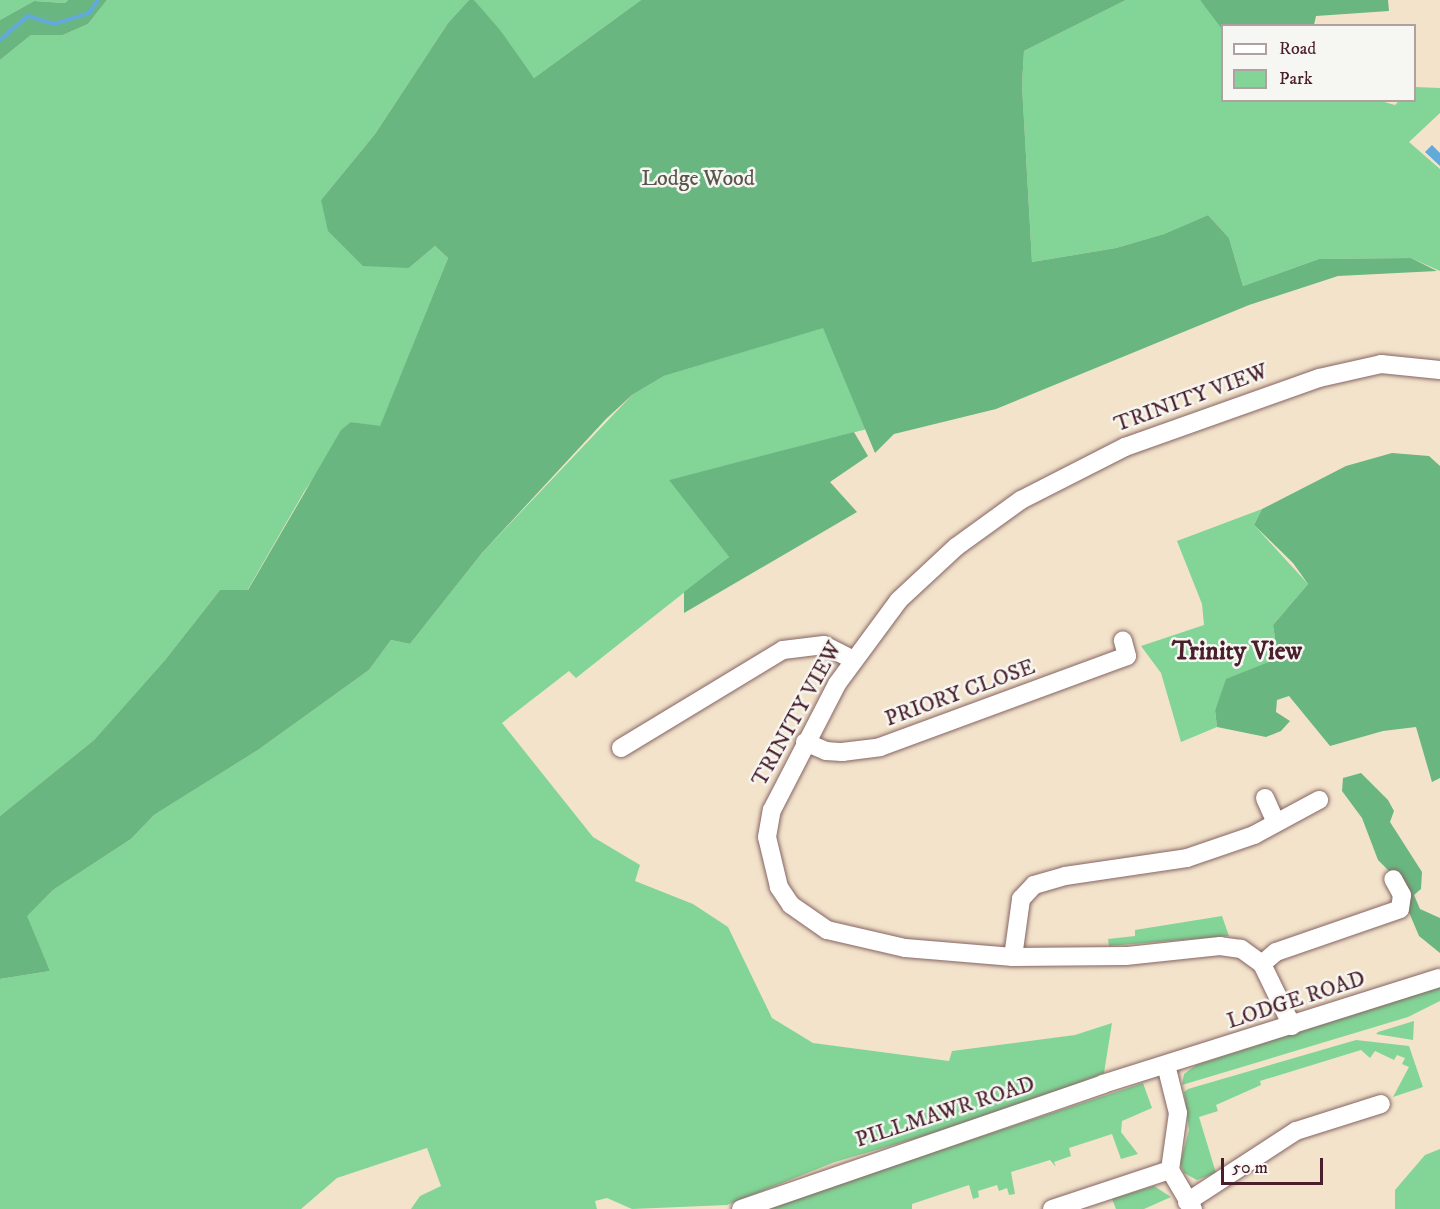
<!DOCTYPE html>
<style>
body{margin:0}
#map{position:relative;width:1440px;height:1209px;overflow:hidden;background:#f3e3cb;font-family:"IM FELL DW Pica",serif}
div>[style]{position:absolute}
.green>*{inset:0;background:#82d597}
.forest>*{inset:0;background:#69b680}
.water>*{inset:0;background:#62aad9}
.stream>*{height:4px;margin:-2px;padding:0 2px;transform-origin:2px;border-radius:2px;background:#62aad9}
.roads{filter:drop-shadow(0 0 2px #856463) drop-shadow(0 0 2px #856463)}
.minor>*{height:18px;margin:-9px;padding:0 9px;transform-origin:9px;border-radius:9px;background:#fff}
span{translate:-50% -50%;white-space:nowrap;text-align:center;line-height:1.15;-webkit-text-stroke:5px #f6f6f2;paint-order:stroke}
.park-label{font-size:22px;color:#5b564b}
.street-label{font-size:22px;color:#4a1f2b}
.quarter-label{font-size:26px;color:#4a1f2b;font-weight:700}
.legend{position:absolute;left:1221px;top:24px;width:195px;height:78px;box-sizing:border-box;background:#f6f6f2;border:2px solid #b1a0a2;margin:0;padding:8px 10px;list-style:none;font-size:18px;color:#4a1f2b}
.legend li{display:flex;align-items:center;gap:12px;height:30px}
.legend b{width:30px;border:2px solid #b1a0a2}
.scale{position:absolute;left:1221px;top:1158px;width:102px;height:27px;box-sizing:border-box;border:3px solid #4a1f2b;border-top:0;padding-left:8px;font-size:18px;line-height:21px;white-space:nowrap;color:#4a1f2b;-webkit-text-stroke:4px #f6f6f2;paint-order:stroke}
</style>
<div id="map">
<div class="green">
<i style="clip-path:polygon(0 0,68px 0,65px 3px,34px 1px,0 20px)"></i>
<i style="clip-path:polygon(107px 0,469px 0,448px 23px,375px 134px,321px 200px,409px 268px,435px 246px,448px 258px,380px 427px,351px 422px,304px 492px,247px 591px,220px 590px,165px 660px,94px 740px,0 816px,0 60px,31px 35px,63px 35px,88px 24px)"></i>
<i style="clip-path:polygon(474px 0,641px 0,534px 78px)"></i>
<i style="clip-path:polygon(1126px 0,1200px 0,1222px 26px,1222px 100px,1377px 100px,1395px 105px,1399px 101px,1414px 100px,1415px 87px,1440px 88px,1440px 113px,1409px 142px,1440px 169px,1440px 271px,1411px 258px,1319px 259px,1243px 286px,1229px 238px,1208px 215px,1164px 234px,1116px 248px,1032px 262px,1022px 85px,1024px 51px)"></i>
<i style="clip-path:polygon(823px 327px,867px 429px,670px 480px,729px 557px,576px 678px,569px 671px,502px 723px,593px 837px,640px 865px,635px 881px,693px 904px,728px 927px,772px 1018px,813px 1043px,949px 1061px,952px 1051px,1075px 1035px,1112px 1023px,1104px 1073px,1003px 1113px,835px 1162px,727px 1205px,632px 1209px,607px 1198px,595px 1201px,597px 1209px,411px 1209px,420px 1196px,441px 1186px,427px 1148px,337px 1178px,301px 1209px,0 1209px,0 979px,50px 971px,26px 916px,53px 890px,131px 839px,154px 815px,258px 750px,369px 670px,391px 640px,410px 644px,482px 553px,632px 395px,664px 376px)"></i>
<i style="clip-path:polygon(1262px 509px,1254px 525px,1308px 584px,1273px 625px,1278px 658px,1226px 680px,1215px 710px,1217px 727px,1181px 742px,1161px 673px,1141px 646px,1204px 625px,1202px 604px,1177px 541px)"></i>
<i style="clip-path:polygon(1222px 916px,1229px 936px,1109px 946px,1108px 939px,1135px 936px,1135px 930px)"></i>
<i style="clip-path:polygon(1440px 987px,1440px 1001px,1408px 1017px,1182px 1085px,1184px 1074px,1196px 1065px)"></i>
<i style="clip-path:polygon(1414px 1021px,1413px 1040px,1376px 1034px,1378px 1032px)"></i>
<i style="clip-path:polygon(1356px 1040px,1409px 1046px,1423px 1087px,1393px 1097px,1409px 1067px,1402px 1064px,1405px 1058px,1397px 1055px,1394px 1060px,1375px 1051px,1370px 1058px,1361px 1050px,1260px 1081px,1261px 1085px,1216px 1105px,1218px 1111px,1199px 1117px,1216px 1173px,1197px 1180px,1184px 1173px,1180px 1163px,1189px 1130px,1184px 1092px,1188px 1089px)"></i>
<i style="clip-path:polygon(1143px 1083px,1152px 1108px,1122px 1121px,1121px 1132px,1138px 1154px,1121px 1159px,1112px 1134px,1069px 1148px,1071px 1156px,1054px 1162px,1056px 1167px,1050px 1160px,1011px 1172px,1015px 1194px,1009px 1195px,1007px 1188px,999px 1191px,997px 1185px,978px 1191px,979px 1197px,973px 1199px,969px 1185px,912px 1204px,912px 1209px,762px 1209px)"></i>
<i style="clip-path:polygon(1440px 1149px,1440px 1209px,1395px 1209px,1395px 1190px,1425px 1155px)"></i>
<i style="clip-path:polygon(1154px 1186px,1171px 1197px,1144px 1209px,1116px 1209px,1112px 1199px)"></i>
</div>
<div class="forest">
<i style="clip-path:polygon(68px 0,107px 0,88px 24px,63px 35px,31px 35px,0 60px,0 20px,34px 1px,65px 3px)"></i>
<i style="clip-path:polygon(469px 0,474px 0,500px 30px,534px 78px,641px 0,1126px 0,1024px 51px,1022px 85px,1032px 262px,1116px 248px,1164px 234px,1208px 215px,1229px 238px,1243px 286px,1319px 259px,1411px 258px,1437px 271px,1338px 276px,1249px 305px,996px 409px,894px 434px,875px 453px,823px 328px,664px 376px,632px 395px,606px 419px,482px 553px,410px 644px,391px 640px,369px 670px,258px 750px,154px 815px,131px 839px,53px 890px,27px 916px,50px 971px,0 979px,0 816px,94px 740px,165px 660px,220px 590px,248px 590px,341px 430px,351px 422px,380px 426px,448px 258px,435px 246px,409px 268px,363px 266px,328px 231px,321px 200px,375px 134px,448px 23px)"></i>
<i style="clip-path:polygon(1200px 0,1388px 0,1389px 11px,1316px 16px,1314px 25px,1222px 26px,1222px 29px)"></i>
<i style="clip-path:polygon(854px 432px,868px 456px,830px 482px,857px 512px,684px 613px,684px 592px,729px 557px,669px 480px)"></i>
<i style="clip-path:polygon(1392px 453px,1429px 456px,1440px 466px,1440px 778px,1432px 782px,1416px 727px,1383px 731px,1330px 746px,1289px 696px,1277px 700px,1276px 712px,1290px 721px,1281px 731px,1266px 737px,1217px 727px,1215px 710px,1226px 679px,1278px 658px,1273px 625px,1308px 584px,1293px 563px,1254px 525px,1262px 509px,1346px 466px)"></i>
<i style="clip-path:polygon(1361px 773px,1388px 800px,1394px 811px,1390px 822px,1422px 872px,1421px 889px,1414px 895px,1420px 909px,1440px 918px,1440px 953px,1419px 936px,1408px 910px,1407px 889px,1378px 860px,1362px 818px,1342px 791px,1343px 778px)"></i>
</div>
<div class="water">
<i style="clip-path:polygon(1432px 145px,1440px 153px,1440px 166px,1425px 152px)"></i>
</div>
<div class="stream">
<i style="left:0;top:40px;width:37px;rotate:-41deg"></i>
<i style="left:28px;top:16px;width:27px;rotate:17deg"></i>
<i style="left:54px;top:24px;width:37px;rotate:-17deg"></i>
<i style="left:89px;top:13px;width:16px;rotate:-55deg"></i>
</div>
<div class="roads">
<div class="minor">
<i style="left:805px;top:742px;width:23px;rotate:23deg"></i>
<i style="left:826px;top:751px;width:16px;rotate:4deg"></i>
<i style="left:842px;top:752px;width:38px;rotate:-7deg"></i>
<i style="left:880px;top:747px;width:263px;rotate:-20.2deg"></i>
<i style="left:1127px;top:656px;width:16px;rotate:-105deg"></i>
<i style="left:621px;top:748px;width:189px;rotate:-31.2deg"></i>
<i style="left:783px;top:650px;width:41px;rotate:-7deg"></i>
<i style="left:824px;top:645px;width:31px;rotate:27deg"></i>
<i style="left:1265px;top:798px;width:27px;rotate:66deg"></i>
<i style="left:1013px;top:957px;width:59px;rotate:-82.1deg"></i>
<i style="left:1021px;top:899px;width:19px;rotate:-47deg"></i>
<i style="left:1034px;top:885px;width:32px;rotate:-16deg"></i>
<i style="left:1065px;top:876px;width:123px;rotate:-8.4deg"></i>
<i style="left:1187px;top:858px;width:71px;rotate:-18.9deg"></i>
<i style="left:1254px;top:835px;width:74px;rotate:-28.3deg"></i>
<i style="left:1262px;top:964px;width:18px;rotate:-41deg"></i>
<i style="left:1276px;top:952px;width:131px;rotate:-19.1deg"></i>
<i style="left:1400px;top:909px;width:14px;rotate:-82deg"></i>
<i style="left:1402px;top:895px;width:18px;rotate:-119deg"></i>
<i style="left:1292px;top:1026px;width:69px;rotate:-115.8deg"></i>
<i style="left:1262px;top:964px;width:26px;rotate:-144deg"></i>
<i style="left:1241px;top:949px;width:21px;rotate:-172deg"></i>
<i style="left:1220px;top:946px;width:95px;rotate:173.9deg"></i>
<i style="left:1126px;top:956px;width:113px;rotate:179.5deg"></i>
<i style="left:1013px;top:957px;width:108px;rotate:-175.2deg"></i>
<i style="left:905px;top:948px;width:80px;rotate:-167deg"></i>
<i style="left:827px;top:930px;width:44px;rotate:-145.2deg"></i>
<i style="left:791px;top:905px;width:22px;rotate:-124deg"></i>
<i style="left:779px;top:887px;width:51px;rotate:-103.5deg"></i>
<i style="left:767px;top:837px;width:27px;rotate:-80deg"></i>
<i style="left:772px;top:810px;width:142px;rotate:-62.7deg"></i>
<i style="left:837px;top:684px;width:104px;rotate:-53.6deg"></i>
<i style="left:899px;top:600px;width:78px;rotate:-42.9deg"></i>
<i style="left:956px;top:547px;width:80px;rotate:-35.9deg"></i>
<i style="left:1021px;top:500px;width:117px;rotate:-27deg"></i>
<i style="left:1125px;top:447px;width:206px;rotate:-19.6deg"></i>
<i style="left:1319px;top:378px;width:64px;rotate:-12.7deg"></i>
<i style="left:1381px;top:364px;width:59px;rotate:5.8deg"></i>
<i style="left:1166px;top:1065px;width:49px;rotate:76deg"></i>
<i style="left:1178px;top:1113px;width:58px;rotate:98deg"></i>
<i style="left:1170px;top:1170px;width:45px;rotate:59.5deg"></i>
<i style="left:1187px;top:1202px;width:130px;rotate:-33.1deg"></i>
<i style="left:1296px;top:1131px;width:89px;rotate:-17.6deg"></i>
<i style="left:741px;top:1209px;width:383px;rotate:-19deg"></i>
<i style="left:1103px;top:1084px;width:353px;rotate:-17.5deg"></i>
<i style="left:1052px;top:1209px;width:124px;rotate:-18.3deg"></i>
</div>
</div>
<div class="park-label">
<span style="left:698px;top:179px">Lodge Wood</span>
</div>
<div class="street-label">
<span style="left:1191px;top:398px;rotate:-20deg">TRINITY VIEW</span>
<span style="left:960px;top:693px;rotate:-20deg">PRIORY CLOSE</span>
<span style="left:797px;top:714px;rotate:-61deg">TRINITY VIEW</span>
<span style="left:1296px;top:1000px;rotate:-18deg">LODGE ROAD</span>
<span style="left:945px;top:1112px;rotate:-18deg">PILLMAWR ROAD</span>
</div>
<div class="quarter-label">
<span style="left:1237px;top:652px">Trinity View</span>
</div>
<ul class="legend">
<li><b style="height:8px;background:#fff"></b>Road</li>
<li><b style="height:16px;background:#82d597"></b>Park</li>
</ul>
<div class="scale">50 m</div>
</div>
